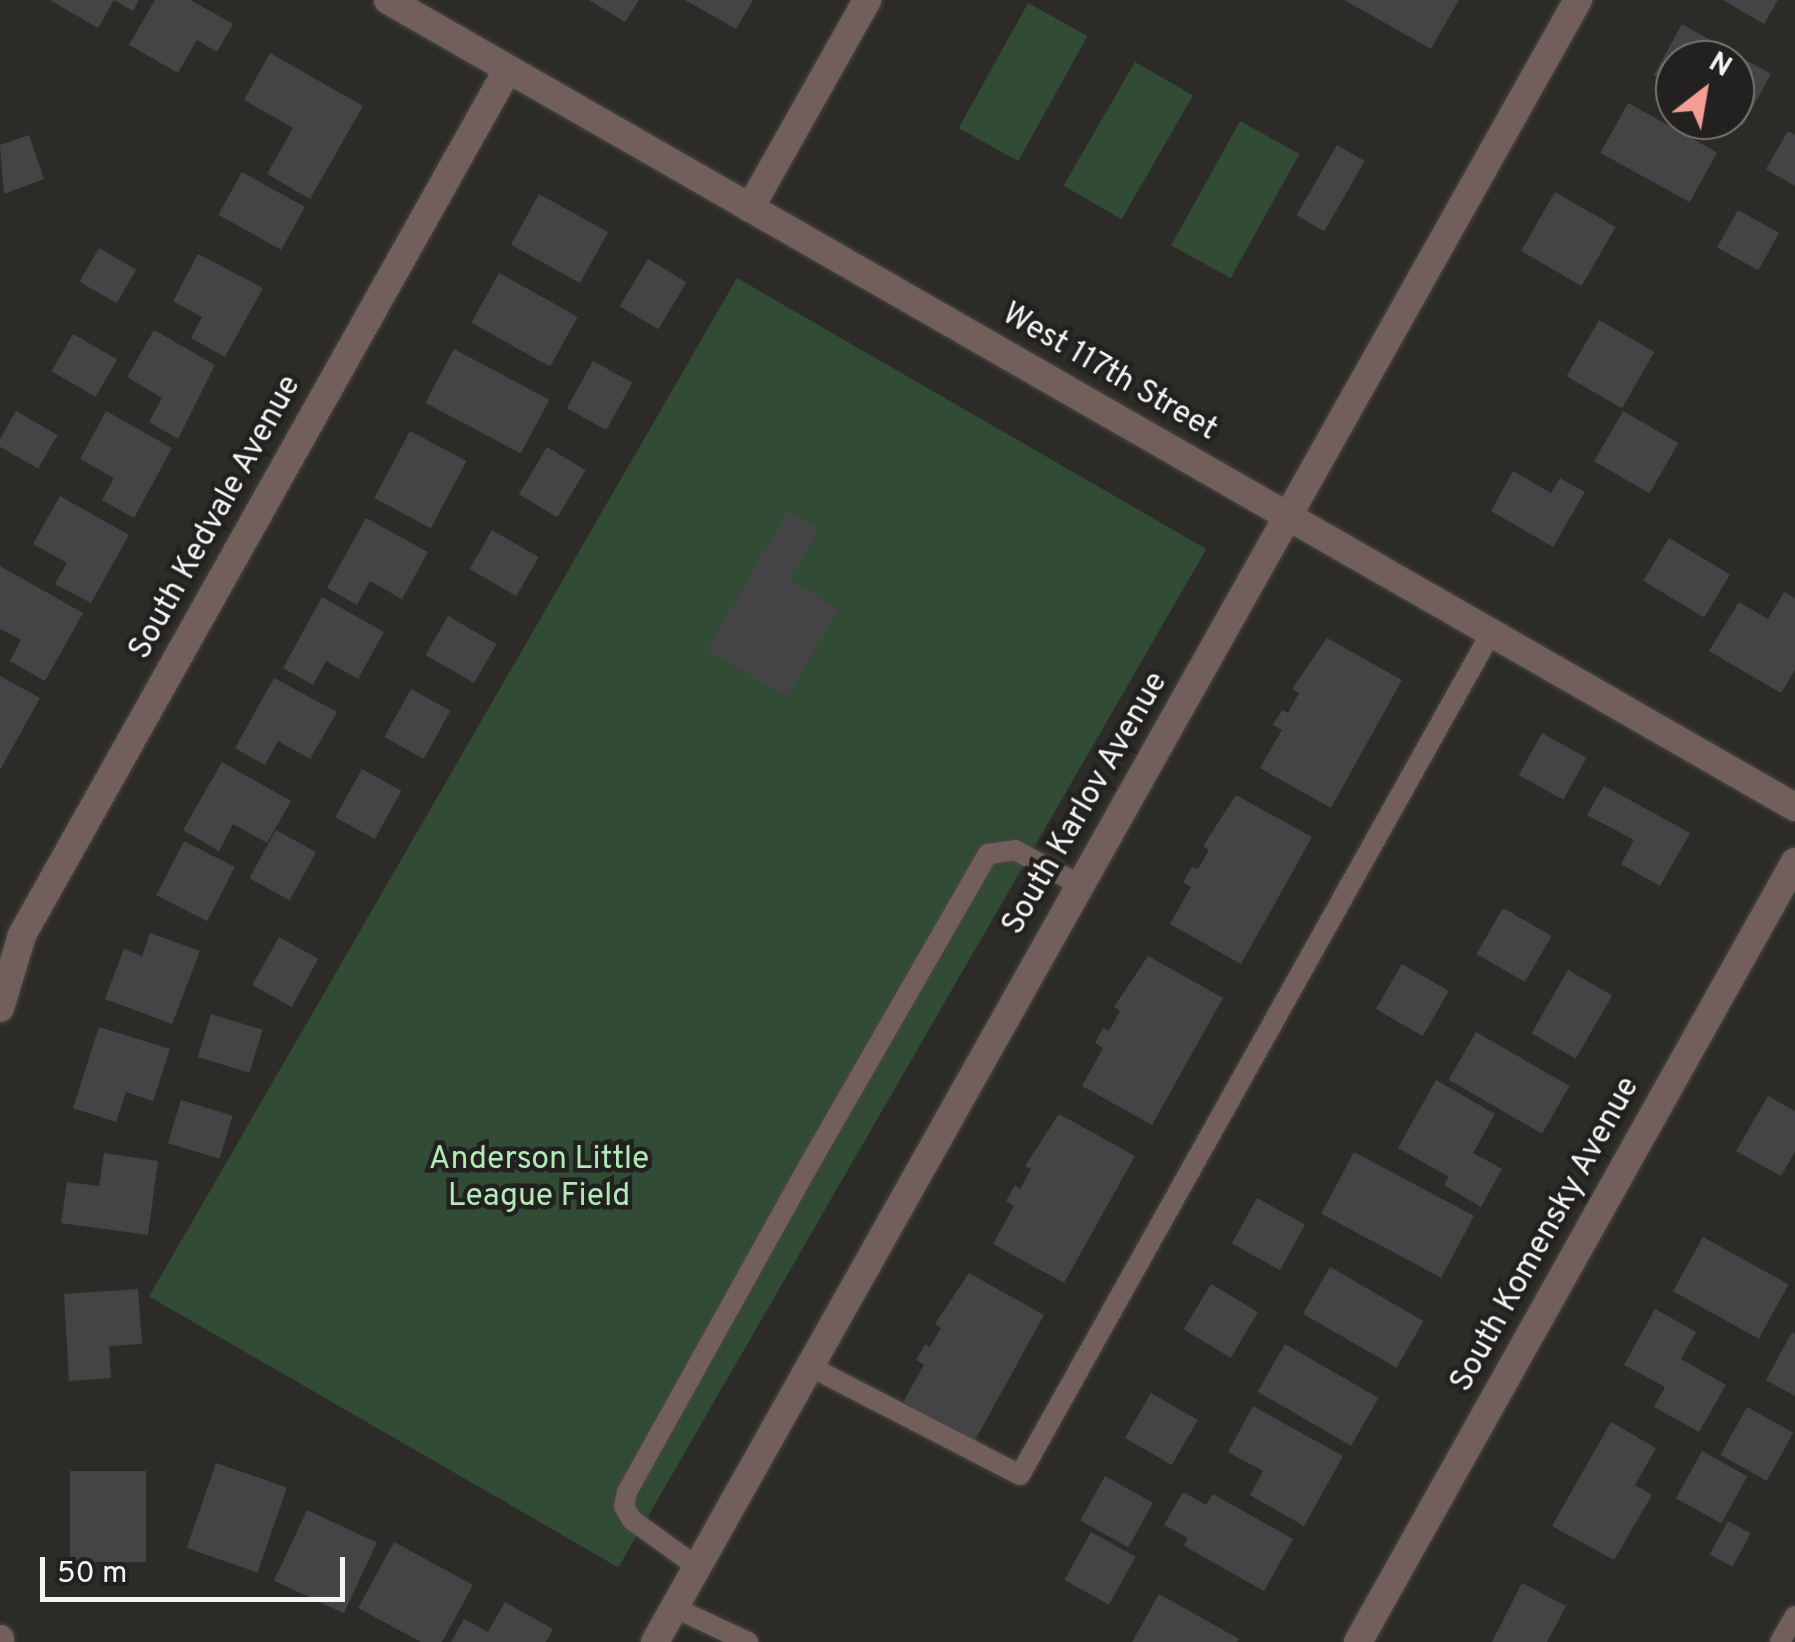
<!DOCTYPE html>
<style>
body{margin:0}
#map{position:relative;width:1795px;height:1642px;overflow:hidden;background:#2c2b28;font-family:Overpass,sans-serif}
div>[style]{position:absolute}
.green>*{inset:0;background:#314b34;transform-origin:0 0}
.building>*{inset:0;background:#444446;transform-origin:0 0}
.roads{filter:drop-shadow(0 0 2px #484744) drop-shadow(0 0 2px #484744)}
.service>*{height:20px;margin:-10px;padding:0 10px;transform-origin:10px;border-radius:10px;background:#725f5b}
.minor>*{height:28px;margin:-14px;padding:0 14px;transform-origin:14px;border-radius:14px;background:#725f5b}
span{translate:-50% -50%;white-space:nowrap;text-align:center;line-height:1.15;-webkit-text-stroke:9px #22211f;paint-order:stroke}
.street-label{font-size:32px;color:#f5f4f3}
.park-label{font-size:32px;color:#b3e9b7}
.north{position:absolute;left:1655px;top:40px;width:100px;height:100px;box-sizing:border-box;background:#22211f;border:2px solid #767574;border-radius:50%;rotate:31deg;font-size:28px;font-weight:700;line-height:40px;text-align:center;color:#f5f4f3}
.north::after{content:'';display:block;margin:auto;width:35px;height:45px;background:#f59c94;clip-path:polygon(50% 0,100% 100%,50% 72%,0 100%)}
.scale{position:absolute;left:40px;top:1557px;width:305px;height:45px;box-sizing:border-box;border:5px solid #f5f4f3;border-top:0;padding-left:12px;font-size:30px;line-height:35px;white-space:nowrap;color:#f5f4f3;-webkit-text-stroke:8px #22211f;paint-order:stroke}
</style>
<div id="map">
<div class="green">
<i style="left:1028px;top:3px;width:68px;height:143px;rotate:29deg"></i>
<i style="left:1135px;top:62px;width:67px;height:143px;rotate:30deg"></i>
<i style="left:1240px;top:121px;width:68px;height:142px;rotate:29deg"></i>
<i style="left:737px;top:278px;width:542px;height:1176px;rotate:30deg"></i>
</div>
<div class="building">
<i style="clip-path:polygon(50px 0,139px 0,133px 11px,114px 0,98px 28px)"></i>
<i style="clip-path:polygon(155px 0,190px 0,233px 24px,217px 52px,197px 40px,178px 73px,129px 45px)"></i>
<i style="clip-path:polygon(589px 0,639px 0,625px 22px)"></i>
<i style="clip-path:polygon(685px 0,753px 0,736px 29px)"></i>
<i style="clip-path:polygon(1344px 0,1459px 0,1431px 49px)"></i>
<i style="clip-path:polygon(1723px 0,1778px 0,1764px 24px)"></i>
<i style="clip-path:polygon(1682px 24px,1771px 74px,1743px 125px,1735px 120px,1735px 60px,1675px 60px,1675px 87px,1654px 75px)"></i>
<i style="clip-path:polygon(270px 53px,363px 106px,310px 199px,267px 174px,293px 128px,244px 100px)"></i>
<i style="left:1628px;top:103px;width:102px;height:57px;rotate:29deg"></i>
<i style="clip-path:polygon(1788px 131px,1795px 135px,1795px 186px,1766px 169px)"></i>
<i style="clip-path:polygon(29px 135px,44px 179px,4px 194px,0 145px)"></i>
<i style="left:1337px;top:145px;width:32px;height:81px;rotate:30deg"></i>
<i style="left:242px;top:172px;width:72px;height:49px;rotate:29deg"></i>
<i style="left:1555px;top:192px;width:70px;height:68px;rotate:30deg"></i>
<i style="left:539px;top:194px;width:79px;height:58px;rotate:29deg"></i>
<i style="left:1738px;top:210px;width:47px;height:43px;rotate:29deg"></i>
<i style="left:99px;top:248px;width:43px;height:39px;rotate:30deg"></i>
<i style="clip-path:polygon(198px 254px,263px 288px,225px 357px,191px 338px,202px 317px,173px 301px)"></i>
<i style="left:648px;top:259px;width:45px;height:55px;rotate:31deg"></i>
<i style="left:499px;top:273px;width:90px;height:57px;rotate:29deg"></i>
<i style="left:1599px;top:320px;width:64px;height:65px;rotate:30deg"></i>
<i style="clip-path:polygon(154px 330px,215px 365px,178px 439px,149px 422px,162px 398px,127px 377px)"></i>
<i style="left:73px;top:334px;width:51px;height:43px;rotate:30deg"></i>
<i style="left:454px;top:349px;width:108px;height:61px;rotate:28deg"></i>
<i style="left:593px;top:361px;width:45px;height:54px;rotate:29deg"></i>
<i style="left:16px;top:411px;width:48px;height:39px;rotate:30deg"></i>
<i style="clip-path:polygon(106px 411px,172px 448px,134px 518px,102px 500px,114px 478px,80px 459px)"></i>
<i style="left:1623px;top:411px;width:64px;height:58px;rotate:30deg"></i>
<i style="left:410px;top:431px;width:64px;height:76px;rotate:28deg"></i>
<i style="left:547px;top:447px;width:45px;height:55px;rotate:31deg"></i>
<i style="clip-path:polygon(1513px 471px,1551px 493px,1560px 478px,1585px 492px,1553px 547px,1491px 511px)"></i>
<i style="clip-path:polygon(60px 496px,129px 535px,91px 603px,55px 584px,67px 563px,33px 544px)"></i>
<i style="clip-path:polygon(787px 511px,819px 529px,789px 580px,838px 609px,787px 697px,707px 650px)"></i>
<i style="clip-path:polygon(366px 518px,428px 552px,402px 599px,370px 581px,357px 605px,327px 588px)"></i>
<i style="left:492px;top:530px;width:54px;height:45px;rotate:30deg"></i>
<i style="left:1669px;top:538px;width:71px;height:50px;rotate:31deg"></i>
<i style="clip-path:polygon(0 566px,83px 613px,45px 681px,10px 661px,21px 640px,0 629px)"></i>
<i style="clip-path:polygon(1784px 592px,1795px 598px,1795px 670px,1781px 693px,1709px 651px,1739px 602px,1768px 619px)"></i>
<i style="clip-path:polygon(322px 597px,384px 632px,358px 679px,326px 661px,313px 685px,283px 668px)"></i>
<i style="left:448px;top:616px;width:56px;height:45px;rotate:30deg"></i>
<i style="clip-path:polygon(1327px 638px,1402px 680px,1331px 808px,1260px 768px,1282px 730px,1273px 725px,1282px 710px,1288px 713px,1299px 693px,1292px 689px)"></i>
<i style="clip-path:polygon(0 676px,40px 698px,0 770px)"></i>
<i style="clip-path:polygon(274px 678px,337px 712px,310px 759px,278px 741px,265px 765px,235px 748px)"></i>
<i style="left:411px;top:689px;width:45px;height:55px;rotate:29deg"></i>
<i style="left:1542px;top:733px;width:51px;height:48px;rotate:29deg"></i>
<i style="clip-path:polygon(222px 762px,291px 801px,267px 843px,233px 824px,219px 851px,183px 830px)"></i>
<i style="left:362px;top:769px;width:45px;height:55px;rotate:29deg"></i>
<i style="clip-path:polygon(1604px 786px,1690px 833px,1660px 886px,1621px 864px,1634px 840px,1587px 815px)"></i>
<i style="clip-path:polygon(1236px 795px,1312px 837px,1241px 964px,1170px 924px,1191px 887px,1183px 882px,1192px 867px,1198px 869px,1209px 850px,1203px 846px)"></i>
<i style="left:276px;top:830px;width:46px;height:55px;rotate:29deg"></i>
<i style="left:184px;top:841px;width:57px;height:61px;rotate:27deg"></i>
<i style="left:1503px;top:908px;width:56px;height:53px;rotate:30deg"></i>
<i style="clip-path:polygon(150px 933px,200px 951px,172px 1024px,105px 999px,124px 949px,142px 956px)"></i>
<i style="left:279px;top:937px;width:45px;height:55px;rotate:29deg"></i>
<i style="clip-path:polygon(1148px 956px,1223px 998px,1152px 1125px,1082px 1086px,1103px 1048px,1095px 1043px,1103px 1028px,1109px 1031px,1120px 1011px,1114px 1007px)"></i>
<i style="left:1402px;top:964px;width:54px;height:52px;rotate:30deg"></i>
<i style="left:1568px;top:970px;width:51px;height:73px;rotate:30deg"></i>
<i style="left:211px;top:1014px;width:54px;height:45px;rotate:17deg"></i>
<i style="clip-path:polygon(99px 1027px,170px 1049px,153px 1101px,126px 1092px,116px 1122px,73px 1108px)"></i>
<i style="left:1476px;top:1032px;width:108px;height:55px;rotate:30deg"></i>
<i style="clip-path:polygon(1436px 1080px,1495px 1114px,1473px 1153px,1502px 1169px,1481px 1207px,1444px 1185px,1449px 1177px,1398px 1148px)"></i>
<i style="clip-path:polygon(1768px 1096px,1795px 1111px,1795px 1152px,1781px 1176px,1736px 1151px)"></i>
<i style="left:181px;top:1100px;width:54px;height:45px;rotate:17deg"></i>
<i style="clip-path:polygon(1059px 1114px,1135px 1156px,1064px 1283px,993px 1244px,1014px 1206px,1006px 1201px,1015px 1185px,1020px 1189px,1031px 1169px,1025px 1166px)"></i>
<i style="left:1354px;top:1152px;width:136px;height:70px;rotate:28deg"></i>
<i style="clip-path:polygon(104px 1153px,158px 1161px,148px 1235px,61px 1223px,67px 1182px,99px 1186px)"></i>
<i style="left:1257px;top:1198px;width:55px;height:52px;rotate:29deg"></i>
<i style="left:1703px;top:1237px;width:98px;height:62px;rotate:29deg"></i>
<i style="left:1330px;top:1267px;width:108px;height:54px;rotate:30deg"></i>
<i style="clip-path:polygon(969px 1273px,1044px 1315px,974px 1442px,903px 1402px,924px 1365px,916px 1360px,925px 1344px,930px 1347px,941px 1328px,935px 1324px)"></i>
<i style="left:1211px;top:1284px;width:55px;height:53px;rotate:31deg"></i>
<i style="clip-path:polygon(138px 1289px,142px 1344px,109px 1346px,111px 1378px,69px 1381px,64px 1294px)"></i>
<i style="clip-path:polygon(1655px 1309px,1696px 1332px,1681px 1359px,1726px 1385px,1699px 1432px,1654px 1407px,1665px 1387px,1624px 1365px)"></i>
<i style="clip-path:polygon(1792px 1332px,1795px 1334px,1795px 1396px,1766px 1380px)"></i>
<i style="left:1285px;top:1344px;width:108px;height:55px;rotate:30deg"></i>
<i style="left:1151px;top:1393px;width:54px;height:52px;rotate:30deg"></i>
<i style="clip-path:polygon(1253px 1406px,1343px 1456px,1304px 1526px,1250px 1495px,1263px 1471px,1228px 1452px)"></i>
<i style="left:1747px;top:1407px;width:53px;height:55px;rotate:29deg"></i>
<i style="clip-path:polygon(1611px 1422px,1656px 1448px,1635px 1485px,1652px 1495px,1614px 1560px,1552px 1526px)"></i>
<i style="left:1702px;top:1451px;width:52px;height:54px;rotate:29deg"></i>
<i style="left:216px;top:1463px;width:75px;height:90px;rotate:19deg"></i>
<i style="left:70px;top:1471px;width:76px;height:91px"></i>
<i style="left:1105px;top:1476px;width:55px;height:51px;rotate:29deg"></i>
<i style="clip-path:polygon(1183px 1492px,1206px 1505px,1213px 1494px,1293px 1539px,1264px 1591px,1184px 1546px,1188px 1538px,1164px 1525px)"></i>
<i style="left:307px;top:1510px;width:77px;height:78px;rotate:25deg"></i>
<i style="left:1728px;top:1521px;width:26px;height:38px;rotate:29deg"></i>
<i style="left:1091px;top:1532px;width:51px;height:55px;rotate:29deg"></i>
<i style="clip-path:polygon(394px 1542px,473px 1585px,442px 1642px,421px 1642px,358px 1608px)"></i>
<i style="clip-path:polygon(1522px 1583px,1566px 1606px,1547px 1642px,1492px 1642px)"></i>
<i style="clip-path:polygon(1159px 1594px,1239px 1639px,1237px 1642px,1132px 1642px)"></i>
<i style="clip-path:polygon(505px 1602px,553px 1629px,546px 1642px,451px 1642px,464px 1619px,488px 1632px)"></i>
</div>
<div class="roads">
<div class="service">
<i style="left:809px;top:1366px;width:237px;rotate:27.3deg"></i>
<i style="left:1020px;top:1475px;width:965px;rotate:-60.78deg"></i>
<i style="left:696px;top:1566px;width:79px;rotate:-144.3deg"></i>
<i style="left:632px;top:1520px;width:16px;rotate:-120deg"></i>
<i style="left:624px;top:1506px;width:14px;rotate:-78deg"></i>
<i style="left:627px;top:1492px;width:374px;rotate:-60.9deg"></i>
<i style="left:809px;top:1165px;width:359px;rotate:-60.1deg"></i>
<i style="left:988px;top:854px;width:27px;rotate:-8deg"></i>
<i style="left:1015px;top:850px;width:74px;rotate:28.3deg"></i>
<i style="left:673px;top:1607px;width:83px;rotate:25deg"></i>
<i style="left:1780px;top:1642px;width:30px;rotate:-60deg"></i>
</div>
<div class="minor">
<i style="left:388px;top:0;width:1622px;rotate:29.84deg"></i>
<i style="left:750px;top:208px;width:239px;rotate:-60.6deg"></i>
<i style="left:0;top:1008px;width:76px;rotate:-73.2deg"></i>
<i style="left:22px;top:935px;width:993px;rotate:-60.7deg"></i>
<i style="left:0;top:1639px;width:3px;rotate:90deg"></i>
<i style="left:655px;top:1642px;width:1884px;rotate:-60.66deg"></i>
<i style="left:1358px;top:1642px;width:894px;rotate:-60.74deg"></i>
</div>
</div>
<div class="street-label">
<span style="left:1109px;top:373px;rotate:30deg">West 117th Street</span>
<span style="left:216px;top:518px;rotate:-61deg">South Kedvale Avenue</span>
<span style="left:1086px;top:804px;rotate:-60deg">South Karlov Avenue</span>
<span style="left:1546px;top:1235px;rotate:-61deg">South Komensky Avenue</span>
</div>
<div class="park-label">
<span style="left:539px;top:1179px">Anderson Little<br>League Field</span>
</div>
<div class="north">N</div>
<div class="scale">50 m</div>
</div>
